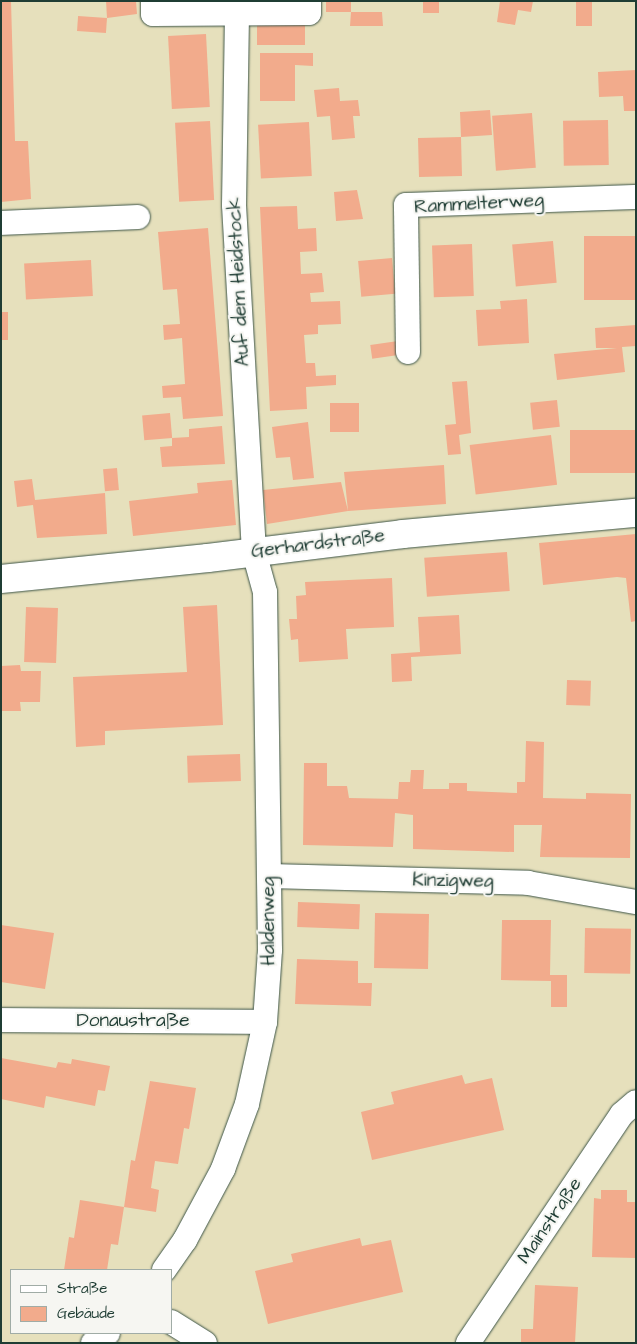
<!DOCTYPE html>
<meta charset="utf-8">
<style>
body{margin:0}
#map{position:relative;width:637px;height:1344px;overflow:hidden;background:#e6e0bc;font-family:"Architects Daughter",sans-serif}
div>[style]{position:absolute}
.building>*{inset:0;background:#f2ab8c;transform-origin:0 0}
.roads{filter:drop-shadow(0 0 1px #3d5548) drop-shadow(0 0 1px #3d5548)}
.minor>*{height:24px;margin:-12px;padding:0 12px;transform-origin:12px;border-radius:12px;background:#fff}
.tertiary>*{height:28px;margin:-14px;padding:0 14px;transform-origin:14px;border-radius:14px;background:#fff}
span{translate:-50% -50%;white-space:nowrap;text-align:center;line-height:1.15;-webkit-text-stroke:4px #f6f6f2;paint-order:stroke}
.street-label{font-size:19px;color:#1f3d34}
.frame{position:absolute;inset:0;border:2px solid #1f3d34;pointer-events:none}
.legend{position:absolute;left:10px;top:1269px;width:162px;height:65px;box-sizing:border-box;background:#f6f6f2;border:1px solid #a0aca6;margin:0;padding:6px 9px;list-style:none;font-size:15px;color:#1f3d34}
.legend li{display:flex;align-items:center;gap:10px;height:25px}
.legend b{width:25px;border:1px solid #a0aca6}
</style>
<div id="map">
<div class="building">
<i style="clip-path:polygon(1px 1px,11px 1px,15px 141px,28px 141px,31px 199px,1px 202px)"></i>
<i style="clip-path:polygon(106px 1px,136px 1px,137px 14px,107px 18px)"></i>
<i style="clip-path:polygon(326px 1px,351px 1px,351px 12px,382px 12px,383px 26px,350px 26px,351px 12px,326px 12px)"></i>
<i style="left:423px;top:1px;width:16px;height:12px"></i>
<i style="clip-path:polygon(500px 1px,533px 1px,531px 12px,518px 10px,515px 25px,497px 22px)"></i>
<i style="left:576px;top:1px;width:16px;height:25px"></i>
<i style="left:107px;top:18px;width:15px;height:29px;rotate:94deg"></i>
<i style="left:305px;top:23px;width:22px;height:48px;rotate:90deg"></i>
<i style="left:206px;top:34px;width:73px;height:38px;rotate:87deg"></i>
<i style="clip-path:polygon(260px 53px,313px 53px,313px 66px,295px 65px,295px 101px,260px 101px)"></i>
<i style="clip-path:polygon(636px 70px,636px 111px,624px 111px,623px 96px,599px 97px,598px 72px)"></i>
<i style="clip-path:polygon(339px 88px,340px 101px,358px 100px,360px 116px,353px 116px,355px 138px,332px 140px,330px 116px,317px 117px,314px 90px)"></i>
<i style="clip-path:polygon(490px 110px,492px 135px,461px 137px,462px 176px,419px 177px,418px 138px,461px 137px,460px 112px)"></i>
<i style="left:532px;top:113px;width:55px;height:40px;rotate:86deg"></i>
<i style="left:608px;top:120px;width:45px;height:45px;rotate:89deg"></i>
<i style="left:210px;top:121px;width:79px;height:35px;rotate:87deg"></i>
<i style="left:309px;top:122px;width:54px;height:51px;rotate:87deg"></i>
<i style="clip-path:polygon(357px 190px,363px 219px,336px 221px,334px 192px)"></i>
<i style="clip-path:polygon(297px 206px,298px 229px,316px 228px,317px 251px,300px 252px,301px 274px,322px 273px,324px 292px,310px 293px,311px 302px,340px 301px,341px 324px,318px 325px,318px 334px,304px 335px,306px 363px,315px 363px,316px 376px,336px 375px,336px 385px,306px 387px,307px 409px,270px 411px,260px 207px)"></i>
<i style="clip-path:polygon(208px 228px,223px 416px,183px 419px,181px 397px,163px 398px,162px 386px,185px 384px,182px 338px,164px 340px,163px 325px,180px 324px,177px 289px,163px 290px,158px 232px)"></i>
<i style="left:636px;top:236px;width:64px;height:52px;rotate:90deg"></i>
<i style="left:553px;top:241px;width:42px;height:41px;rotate:85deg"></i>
<i style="left:472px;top:244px;width:52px;height:40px;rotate:88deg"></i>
<i style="left:392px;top:258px;width:36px;height:34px;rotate:85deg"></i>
<i style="left:91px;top:260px;width:36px;height:67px;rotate:87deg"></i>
<i style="clip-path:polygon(527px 299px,529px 343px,478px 346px,476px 310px,501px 309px,500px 301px)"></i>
<i style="left:1px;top:312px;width:7px;height:28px"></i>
<i style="clip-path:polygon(636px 325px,636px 346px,622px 347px,625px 372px,557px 380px,554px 354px,617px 348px,596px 348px,595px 328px)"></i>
<i style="left:398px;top:341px;width:14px;height:28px;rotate:82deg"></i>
<i style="clip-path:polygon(467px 381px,471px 433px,459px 435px,461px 454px,448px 455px,445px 425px,456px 424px,452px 382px)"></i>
<i style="left:557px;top:400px;width:27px;height:27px;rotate:84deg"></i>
<i style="left:330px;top:403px;width:29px;height:29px"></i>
<i style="left:170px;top:413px;width:25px;height:28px;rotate:85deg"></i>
<i style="clip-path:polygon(308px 422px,314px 478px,293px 480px,290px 457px,276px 458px,272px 427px)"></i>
<i style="clip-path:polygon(222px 426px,225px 464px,162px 467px,160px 447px,172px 446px,172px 438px,189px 437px,189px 429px)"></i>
<i style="left:636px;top:430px;width:43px;height:66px;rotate:90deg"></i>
<i style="left:551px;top:435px;width:50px;height:82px;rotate:83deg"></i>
<i style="clip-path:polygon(444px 465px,446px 504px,348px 511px,267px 524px,263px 490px,341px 482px,348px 511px,344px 472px)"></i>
<i style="left:117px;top:468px;width:22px;height:14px;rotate:85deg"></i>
<i style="clip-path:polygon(32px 479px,35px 500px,105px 493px,107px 534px,37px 538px,33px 505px,17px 507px,14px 481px)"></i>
<i style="clip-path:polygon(232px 480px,236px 525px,133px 536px,129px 501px,198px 493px,197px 483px)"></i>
<i style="clip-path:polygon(636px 534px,636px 621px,631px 622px,626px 578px,617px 577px,543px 585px,539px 543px)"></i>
<i style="left:507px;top:552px;width:39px;height:83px;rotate:86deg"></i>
<i style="clip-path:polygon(392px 578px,394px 627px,346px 629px,348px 659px,299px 662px,298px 639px,291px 640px,289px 619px,297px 619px,296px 596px,306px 595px,305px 582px)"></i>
<i style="clip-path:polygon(217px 605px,223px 725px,105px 731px,105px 745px,76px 747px,73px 677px,187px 672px,183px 607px)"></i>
<i style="left:26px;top:607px;width:32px;height:55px;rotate:2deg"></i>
<i style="clip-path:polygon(459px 615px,461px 654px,411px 657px,412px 681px,392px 682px,391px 654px,420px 652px,418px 617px)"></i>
<i style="clip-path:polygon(20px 665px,21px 671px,41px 671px,40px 702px,20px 702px,21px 711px,1px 711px,1px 666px)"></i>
<i style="left:567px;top:680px;width:24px;height:25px;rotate:2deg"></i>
<i style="clip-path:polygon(526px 741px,544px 742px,543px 798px,586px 799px,586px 793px,631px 794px,630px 858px,540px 857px,542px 825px,514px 825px,514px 852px,413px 849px,413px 815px,395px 813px,393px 847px,303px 845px,304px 763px,327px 763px,327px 786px,347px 786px,349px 798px,398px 799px,399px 782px,410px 782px,411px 770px,424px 770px,423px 789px,449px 789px,449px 783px,467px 783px,467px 791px,517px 793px,517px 782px,525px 782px)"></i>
<i style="left:240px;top:754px;width:27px;height:53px;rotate:88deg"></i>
<i style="left:298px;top:902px;width:62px;height:25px;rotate:2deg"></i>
<i style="left:375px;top:913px;width:54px;height:55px;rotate:1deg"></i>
<i style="clip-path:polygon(502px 920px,551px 920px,550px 975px,567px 975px,567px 1007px,551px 1007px,551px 981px,501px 980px)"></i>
<i style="clip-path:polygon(1px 925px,54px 933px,45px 989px,1px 982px)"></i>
<i style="left:585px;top:928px;width:46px;height:45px;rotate:1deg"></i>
<i style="clip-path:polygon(297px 959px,358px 961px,358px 983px,372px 983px,371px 1006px,295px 1004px)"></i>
<i style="clip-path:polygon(1px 1058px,56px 1068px,58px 1062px,71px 1064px,72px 1059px,110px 1066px,105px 1091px,98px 1090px,95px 1106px,46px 1096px,44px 1108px,1px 1099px)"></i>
<i style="clip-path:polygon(462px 1075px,465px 1084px,492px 1078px,504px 1130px,372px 1160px,361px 1112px,394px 1104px,391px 1092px)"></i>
<i style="clip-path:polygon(150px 1081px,196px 1088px,189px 1129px,184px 1128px,178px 1164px,155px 1161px,151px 1188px,159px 1190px,156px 1212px,124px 1207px,131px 1160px,135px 1161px)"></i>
<i style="clip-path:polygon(601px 1190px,627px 1190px,627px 1202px,636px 1202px,636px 1258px,592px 1257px,594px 1198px,601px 1199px)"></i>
<i style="clip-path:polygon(80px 1200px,124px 1207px,118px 1245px,111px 1244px,107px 1270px,64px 1270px,69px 1237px,74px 1238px)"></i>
<i style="clip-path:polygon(360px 1238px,362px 1246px,391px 1240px,403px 1292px,268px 1324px,255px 1271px,293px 1262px,291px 1254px)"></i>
<i style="clip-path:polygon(535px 1285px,578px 1287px,575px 1343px,521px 1343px,521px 1329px,533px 1329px)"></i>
</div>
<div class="roads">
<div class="minor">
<i style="left:153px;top:1px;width:13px;rotate:90deg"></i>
<i style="left:153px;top:14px;width:156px;rotate:-0.4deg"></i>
<i style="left:309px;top:13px;width:12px;rotate:-90deg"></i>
<i style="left:1px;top:223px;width:137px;rotate:-2.5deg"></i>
<i style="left:408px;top:352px;width:147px;rotate:-90.8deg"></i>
<i style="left:406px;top:205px;width:230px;rotate:-2deg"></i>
<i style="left:269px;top:876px;width:259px;rotate:1.5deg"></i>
<i style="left:528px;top:883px;width:110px;rotate:10deg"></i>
<i style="left:1px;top:1020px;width:264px;rotate:0.4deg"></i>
<i style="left:164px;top:1270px;width:37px;rotate:-55deg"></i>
<i style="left:185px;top:1240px;width:81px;rotate:-61.8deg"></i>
<i style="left:223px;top:1169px;width:69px;rotate:-69.7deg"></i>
<i style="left:247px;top:1104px;width:84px;rotate:-77.6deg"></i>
<i style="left:265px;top:1022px;width:72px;rotate:-86deg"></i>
<i style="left:270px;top:950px;width:358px;rotate:-90.8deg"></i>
<i style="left:265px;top:592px;width:41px;rotate:-105.4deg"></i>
<i style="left:254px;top:552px;width:348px;rotate:-93.3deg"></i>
<i style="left:234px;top:205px;width:193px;rotate:-89.1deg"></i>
<i style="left:171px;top:1322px;width:40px;rotate:32deg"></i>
<i style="left:93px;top:1343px;width:18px;rotate:-34deg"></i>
<i style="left:468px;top:1343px;width:276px;rotate:-56.1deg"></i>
<i style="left:622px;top:1114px;width:18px;rotate:-41deg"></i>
</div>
<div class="tertiary">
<i style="left:1px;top:579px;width:208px;rotate:-5.8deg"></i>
<i style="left:208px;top:558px;width:196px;rotate:-7deg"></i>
<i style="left:403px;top:534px;width:234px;rotate:-5.2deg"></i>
</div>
</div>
<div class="street-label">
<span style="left:479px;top:204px;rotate:-3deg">Rammelterweg</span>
<span style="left:239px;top:282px;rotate:-93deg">Auf dem Heidstock</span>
<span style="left:318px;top:544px;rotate:-7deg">Gerhardstraße</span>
<span style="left:453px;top:881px;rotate:1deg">Kinzigweg</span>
<span style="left:269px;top:921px;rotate:-90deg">Haldenweg</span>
<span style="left:133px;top:1021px">Donaustraße</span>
<span style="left:550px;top:1221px;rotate:-56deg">Mainstraße</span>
</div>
<div class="frame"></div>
<ul class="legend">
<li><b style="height:6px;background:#fff"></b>Straße</li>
<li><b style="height:14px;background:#f2ab8c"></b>Gebäude</li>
</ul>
</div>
